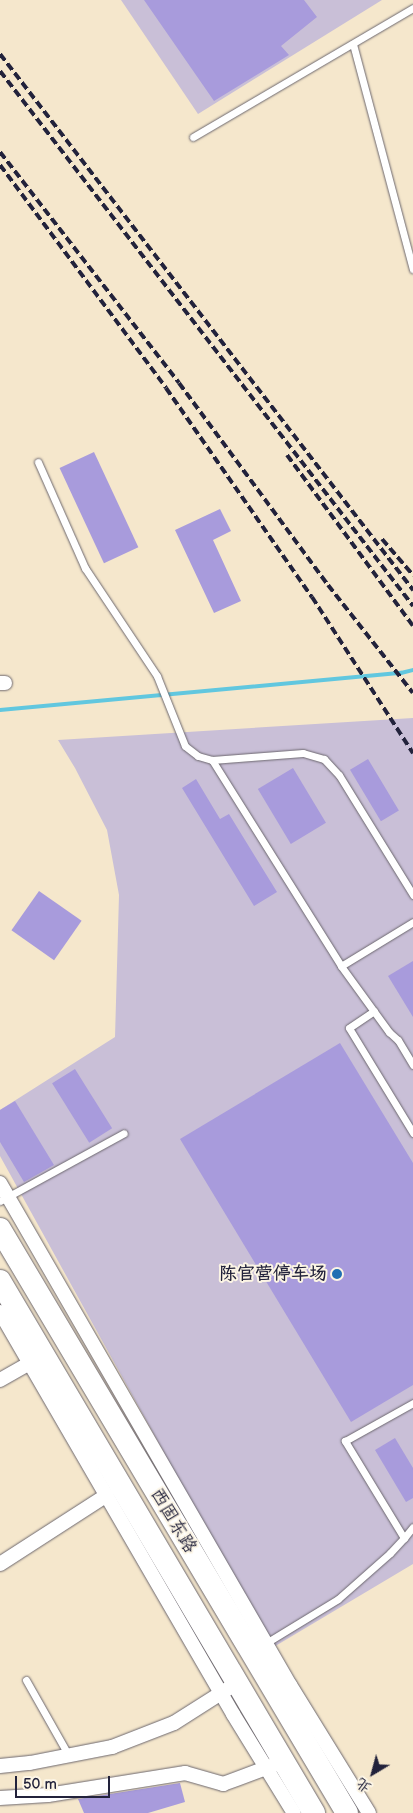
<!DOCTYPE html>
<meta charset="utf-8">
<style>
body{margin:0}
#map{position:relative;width:413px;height:1813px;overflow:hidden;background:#f5e7cc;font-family:"Balsamiq Sans","LXGW WenKai TC",sans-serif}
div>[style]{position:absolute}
.industrial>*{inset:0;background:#c9bfd7}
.stream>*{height:4px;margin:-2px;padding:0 2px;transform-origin:2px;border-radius:2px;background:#61c7df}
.building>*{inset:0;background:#a89bdc;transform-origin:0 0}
.roads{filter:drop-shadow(0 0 1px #6c676e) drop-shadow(0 0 1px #6c676e)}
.lane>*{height:7px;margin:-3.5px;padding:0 3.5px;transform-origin:3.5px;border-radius:3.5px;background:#fff}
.street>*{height:14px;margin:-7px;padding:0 7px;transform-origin:7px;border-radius:7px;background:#fff}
.primary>*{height:22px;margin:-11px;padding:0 11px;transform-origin:11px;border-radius:11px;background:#fff}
.rail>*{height:4px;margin-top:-2px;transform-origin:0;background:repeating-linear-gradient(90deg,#22223b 0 8px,transparent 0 12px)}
.dots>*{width:14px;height:14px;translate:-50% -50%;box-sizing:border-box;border:2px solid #fcf5e5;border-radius:50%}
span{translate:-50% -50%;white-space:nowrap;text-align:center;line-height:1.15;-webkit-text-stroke:4px #fcf5e5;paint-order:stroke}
.poi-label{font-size:18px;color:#22223b;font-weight:700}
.right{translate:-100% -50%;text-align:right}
.street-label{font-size:18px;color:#22223b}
.north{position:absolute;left:348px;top:1748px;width:50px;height:50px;-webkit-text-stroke:4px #fcf5e5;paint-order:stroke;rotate:217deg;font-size:14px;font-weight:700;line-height:20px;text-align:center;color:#22223b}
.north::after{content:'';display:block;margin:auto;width:18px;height:22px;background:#22223b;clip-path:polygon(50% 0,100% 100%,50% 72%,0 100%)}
.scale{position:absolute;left:15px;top:1776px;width:95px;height:22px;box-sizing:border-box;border:2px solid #22223b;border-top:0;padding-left:6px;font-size:15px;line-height:18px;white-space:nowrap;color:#22223b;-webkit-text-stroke:4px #fcf5e5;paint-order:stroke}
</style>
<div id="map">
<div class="industrial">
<i style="clip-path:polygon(121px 0,382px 0,198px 114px)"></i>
<i style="clip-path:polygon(413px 718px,413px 1564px,272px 1648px,0 1156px,0 1110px,115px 1037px,119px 895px,107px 830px,75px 768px,58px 740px)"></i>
</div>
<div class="stream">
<i style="left:0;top:710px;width:403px;rotate:-5.3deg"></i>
<i style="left:401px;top:673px;width:12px;rotate:-14deg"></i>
</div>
<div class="building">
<i style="clip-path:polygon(144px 0,304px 0,317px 17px,281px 46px,289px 55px,214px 101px)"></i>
<i style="left:94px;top:452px;width:105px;height:38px;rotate:65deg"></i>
<i style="clip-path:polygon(220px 509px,231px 531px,213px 540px,241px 601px,214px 613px,175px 530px)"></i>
<i style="left:368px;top:759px;width:60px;height:21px;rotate:59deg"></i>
<i style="left:293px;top:768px;width:64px;height:41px;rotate:59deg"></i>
<i style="clip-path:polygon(196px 779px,220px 819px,229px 814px,277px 892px,254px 906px,182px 788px)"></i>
<i style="left:39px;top:891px;width:52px;height:48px;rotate:35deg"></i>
<i style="clip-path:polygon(413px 961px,413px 1017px,388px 976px)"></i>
<i style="clip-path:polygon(340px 1043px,413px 1163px,413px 1385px,351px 1422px,180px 1139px)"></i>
<i style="left:75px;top:1069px;width:70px;height:27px;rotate:58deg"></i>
<i style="clip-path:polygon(15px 1101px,54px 1165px,24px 1182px,0 1142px,0 1110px)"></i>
<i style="clip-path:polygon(395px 1438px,413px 1468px,413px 1498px,406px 1502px,375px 1450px)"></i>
<i style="clip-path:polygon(180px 1783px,185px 1802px,148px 1813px,84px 1813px,78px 1799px)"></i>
</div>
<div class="roads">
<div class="lane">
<i style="left:353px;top:44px;width:233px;rotate:75.1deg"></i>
<i style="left:193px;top:137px;width:255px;rotate:-30.4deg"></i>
<i style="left:38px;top:462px;width:116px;rotate:66.1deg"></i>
<i style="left:85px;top:568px;width:130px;rotate:56.3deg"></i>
<i style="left:157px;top:676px;width:75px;rotate:68.2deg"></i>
<i style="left:185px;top:746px;width:16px;rotate:38deg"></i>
<i style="left:198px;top:756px;width:15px;rotate:16deg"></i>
<i style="left:212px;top:760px;width:91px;rotate:-4.4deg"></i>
<i style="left:303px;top:753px;width:22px;rotate:16deg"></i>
<i style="left:324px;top:759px;width:22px;rotate:47deg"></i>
<i style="left:339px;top:775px;width:141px;rotate:58.3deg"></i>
<i style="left:212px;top:760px;width:243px;rotate:57.9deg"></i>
<i style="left:341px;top:966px;width:84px;rotate:-31.4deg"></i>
<i style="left:341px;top:966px;width:82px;rotate:54deg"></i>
<i style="left:389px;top:1032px;width:12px;rotate:42deg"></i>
<i style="left:398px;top:1040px;width:29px;rotate:59deg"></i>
<i style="left:374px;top:1011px;width:30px;rotate:146deg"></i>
<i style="left:349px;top:1028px;width:123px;rotate:58.6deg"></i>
<i style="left:0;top:1201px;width:141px;rotate:-28.7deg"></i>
<i style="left:404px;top:1538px;width:14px;rotate:-51deg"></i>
<i style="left:266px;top:1643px;width:84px;rotate:-31.4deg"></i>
<i style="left:338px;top:1599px;width:69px;rotate:-41.5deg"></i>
<i style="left:390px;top:1553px;width:21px;rotate:-47deg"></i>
<i style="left:404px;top:1538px;width:114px;rotate:-121.3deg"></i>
<i style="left:345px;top:1441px;width:78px;rotate:-29.2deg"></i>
<i style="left:26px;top:1680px;width:87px;rotate:60.5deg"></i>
</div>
<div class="street">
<i style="left:0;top:683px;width:5px"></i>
<i style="left:0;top:1183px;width:580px;rotate:59.99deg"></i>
<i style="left:290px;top:1685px;width:150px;rotate:58.3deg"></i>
<i style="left:0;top:1312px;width:465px;rotate:59.9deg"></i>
<i style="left:233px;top:1714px;width:116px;rotate:58.4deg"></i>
<i style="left:0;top:1380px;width:43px;rotate:-29.6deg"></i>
<i style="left:0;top:1564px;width:127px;rotate:-32.8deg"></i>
<i style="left:0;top:1766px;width:30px;rotate:-6deg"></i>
<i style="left:30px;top:1763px;width:84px;rotate:-11deg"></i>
<i style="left:112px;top:1747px;width:66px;rotate:-21.2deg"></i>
<i style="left:174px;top:1723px;width:65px;rotate:-32.5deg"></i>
<i style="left:0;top:1798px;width:48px;rotate:-3.6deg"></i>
<i style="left:48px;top:1795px;width:139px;rotate:-9.1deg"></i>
<i style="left:185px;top:1773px;width:40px;rotate:16deg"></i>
<i style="left:223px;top:1784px;width:54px;rotate:-20.4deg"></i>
</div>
<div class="primary">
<i style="left:0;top:1229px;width:679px;rotate:59.28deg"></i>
<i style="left:0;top:1281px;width:618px;rotate:59.45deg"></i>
</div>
</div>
<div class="rail">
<i style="left:0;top:54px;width:677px;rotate:52.38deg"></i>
<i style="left:0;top:71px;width:676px;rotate:52.33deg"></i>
<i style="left:0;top:152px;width:292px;rotate:52.2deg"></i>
<i style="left:179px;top:383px;width:251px;rotate:53.6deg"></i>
<i style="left:328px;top:585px;width:137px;rotate:51.8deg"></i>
<i style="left:0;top:165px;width:278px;rotate:53.3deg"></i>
<i style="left:166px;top:388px;width:255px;rotate:55.1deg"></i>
<i style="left:312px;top:597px;width:186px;rotate:57.1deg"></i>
<i style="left:287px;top:455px;width:212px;rotate:53.6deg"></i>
<i style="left:382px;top:539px;width:48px;rotate:49.3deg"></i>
</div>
<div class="dots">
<i style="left:337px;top:1274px;background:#1f6fb2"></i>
</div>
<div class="poi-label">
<span class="right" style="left:327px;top:1274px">陈官营停车场</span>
</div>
<div class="street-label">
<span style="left:173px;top:1521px;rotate:59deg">西固东路</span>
</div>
<div class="north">北</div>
<div class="scale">50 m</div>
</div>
